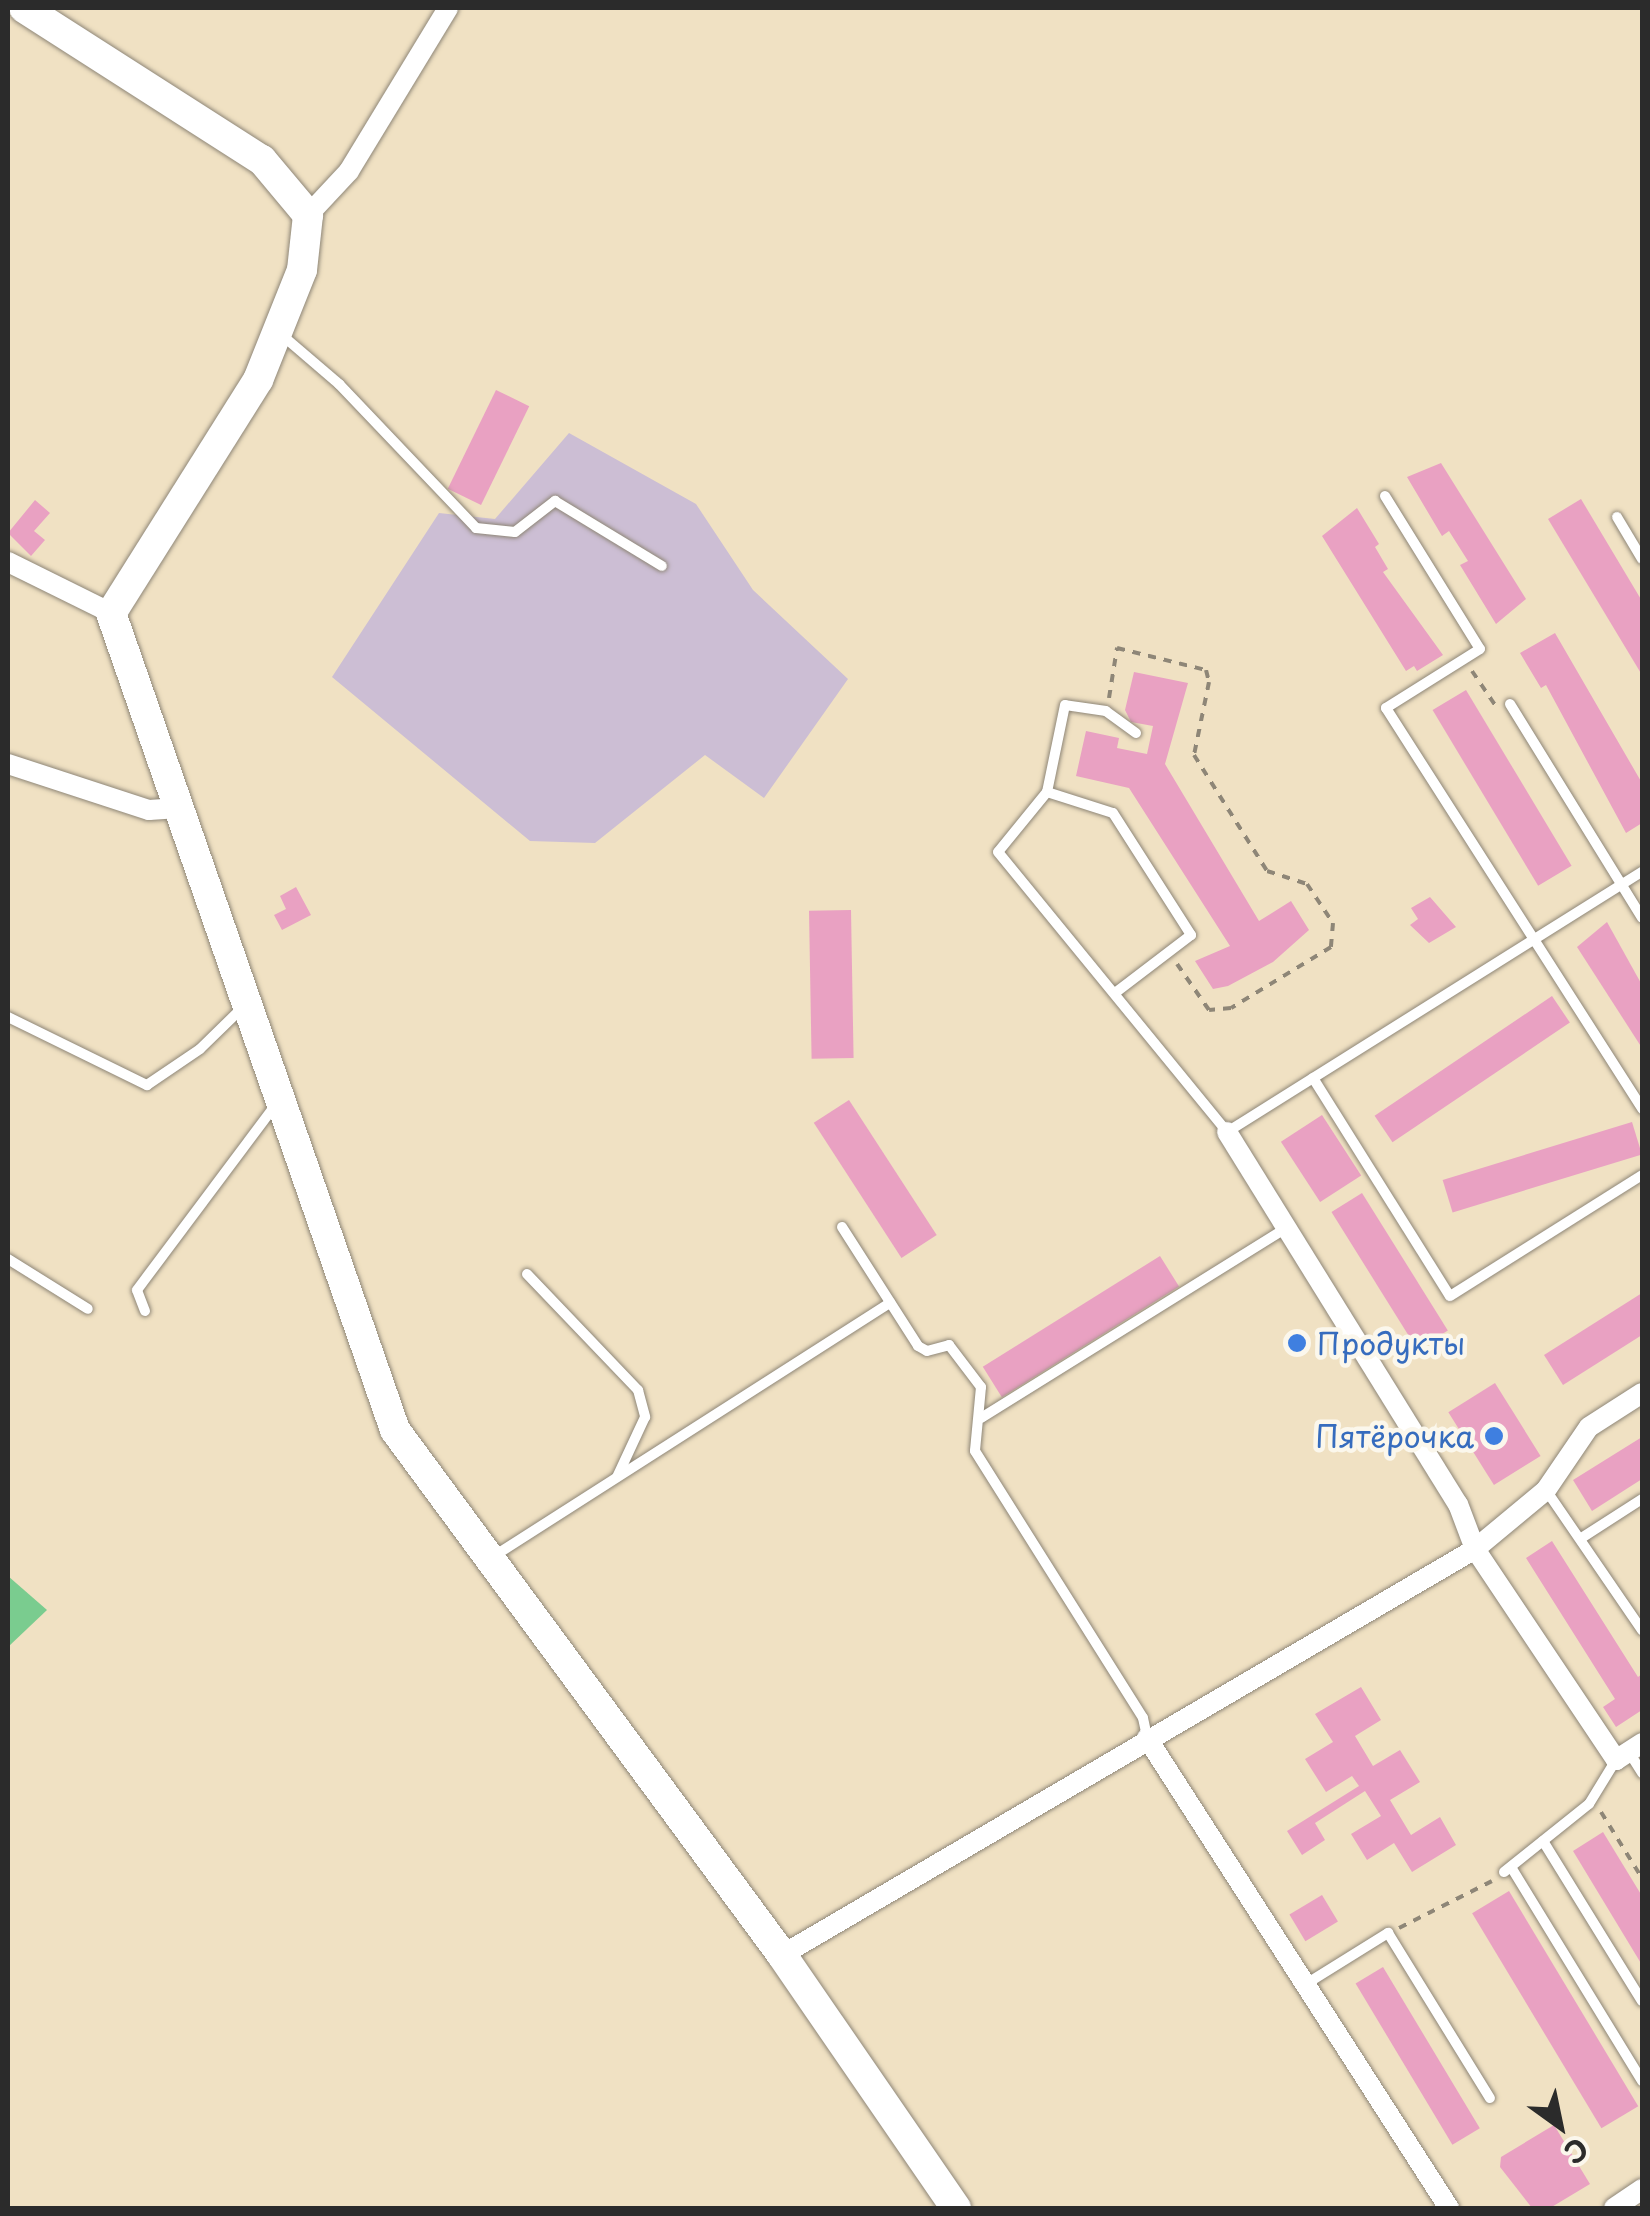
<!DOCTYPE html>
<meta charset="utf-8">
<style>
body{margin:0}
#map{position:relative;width:1650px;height:2216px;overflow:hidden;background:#f0e1c3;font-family:"Playpen Sans",sans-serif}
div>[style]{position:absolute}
.industrial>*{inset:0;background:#ccbed4}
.green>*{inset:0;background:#7acc8f}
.building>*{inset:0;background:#e9a1c2;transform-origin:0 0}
.path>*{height:4px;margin-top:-2px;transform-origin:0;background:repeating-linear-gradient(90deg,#8e8677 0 8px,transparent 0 16px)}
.roads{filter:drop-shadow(0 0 2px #8e8677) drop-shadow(0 0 2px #8e8677)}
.lane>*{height:10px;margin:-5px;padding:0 5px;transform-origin:5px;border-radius:5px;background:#fff}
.street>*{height:20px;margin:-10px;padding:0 10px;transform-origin:10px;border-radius:10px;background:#fff}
.secondary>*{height:30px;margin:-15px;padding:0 15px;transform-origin:15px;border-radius:15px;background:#fff}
.dots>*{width:28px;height:28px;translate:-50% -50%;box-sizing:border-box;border:5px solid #fbf7ec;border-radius:50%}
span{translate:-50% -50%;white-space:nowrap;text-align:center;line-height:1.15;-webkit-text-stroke:9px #fbf7ec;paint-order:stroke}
.shop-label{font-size:30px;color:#366cbe}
.left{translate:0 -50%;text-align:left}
.right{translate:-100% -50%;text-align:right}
.frame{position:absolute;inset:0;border:10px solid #2b2b2b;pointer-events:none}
.north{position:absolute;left:1510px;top:2076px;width:100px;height:100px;-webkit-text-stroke:8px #fbf7ec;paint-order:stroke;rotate:147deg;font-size:28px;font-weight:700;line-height:40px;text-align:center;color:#2b2b2b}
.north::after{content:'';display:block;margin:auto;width:35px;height:45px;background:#2b2b2b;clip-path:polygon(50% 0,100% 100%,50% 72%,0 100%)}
</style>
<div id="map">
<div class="industrial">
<i style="clip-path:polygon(569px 433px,696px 504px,753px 590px,848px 679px,764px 798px,705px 755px,595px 843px,530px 841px,332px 677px,439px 513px,495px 519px)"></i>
</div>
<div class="green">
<i style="clip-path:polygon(8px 1576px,47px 1610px,8px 1647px)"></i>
</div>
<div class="building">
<i style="left:496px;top:390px;width:37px;height:110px;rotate:26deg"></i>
<i style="clip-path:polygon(1441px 463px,1526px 599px,1496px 624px,1460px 565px,1468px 561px,1449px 531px,1442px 536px,1407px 477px)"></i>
<i style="clip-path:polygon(1581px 499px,1642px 601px,1642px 675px,1548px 519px)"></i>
<i style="clip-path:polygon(35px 500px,50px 513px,34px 531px,45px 540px,31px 556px,8px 533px)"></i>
<i style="clip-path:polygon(1357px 508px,1379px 544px,1375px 547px,1388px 569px,1383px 572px,1443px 655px,1417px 671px,1414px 666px,1406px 671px,1322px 536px)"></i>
<i style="clip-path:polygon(1555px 633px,1642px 783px,1642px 823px,1626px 833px,1546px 685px,1541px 688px,1520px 653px)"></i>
<i style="clip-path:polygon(1134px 672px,1188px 683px,1165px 764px,1259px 921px,1291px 901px,1309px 930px,1273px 962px,1228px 986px,1213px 989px,1195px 961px,1230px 946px,1129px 788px,1076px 776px,1086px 731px,1119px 738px,1117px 748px,1147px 754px,1153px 726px,1131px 722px,1125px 710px)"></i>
<i style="left:1466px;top:690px;width:205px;height:39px;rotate:59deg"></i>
<i style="clip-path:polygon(296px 887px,311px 915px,282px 930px,274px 915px,286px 909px,280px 896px)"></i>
<i style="clip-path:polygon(1430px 897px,1456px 927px,1429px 943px,1410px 925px,1418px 919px,1411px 908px)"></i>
<i style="left:851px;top:910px;width:148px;height:42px;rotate:89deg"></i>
<i style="clip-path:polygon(1607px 922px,1642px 985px,1642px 1048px,1577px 947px)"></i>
<i style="left:1552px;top:996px;width:32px;height:214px;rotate:56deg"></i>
<i style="left:849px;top:1100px;width:161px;height:42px;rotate:57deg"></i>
<i style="left:1322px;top:1115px;width:72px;height:49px;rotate:57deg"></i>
<i style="left:1632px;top:1122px;width:34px;height:198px;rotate:73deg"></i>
<i style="left:1362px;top:1193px;width:162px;height:36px;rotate:58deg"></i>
<i style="left:1160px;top:1256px;width:36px;height:209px;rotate:58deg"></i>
<i style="clip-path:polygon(1642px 1293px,1642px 1335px,1563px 1385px,1544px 1355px)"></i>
<i style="left:1495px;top:1383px;width:86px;height:55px;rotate:58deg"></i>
<i style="clip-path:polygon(1642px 1437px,1642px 1479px,1592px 1511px,1573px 1480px)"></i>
<i style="clip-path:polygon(1552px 1541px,1638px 1677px,1642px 1674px,1642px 1710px,1616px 1727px,1603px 1707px,1615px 1699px,1526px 1558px)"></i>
<i style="clip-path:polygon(1361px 1687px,1381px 1720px,1355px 1736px,1373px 1766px,1400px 1750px,1420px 1782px,1390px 1800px,1411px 1835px,1440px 1817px,1456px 1845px,1412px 1872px,1394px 1843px,1367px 1860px,1351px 1834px,1381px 1816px,1365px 1791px,1315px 1823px,1325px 1840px,1302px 1855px,1287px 1831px,1359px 1786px,1352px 1776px,1326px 1792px,1305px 1759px,1333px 1742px,1315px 1714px)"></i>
<i style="clip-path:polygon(1603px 1832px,1642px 1896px,1642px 1965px,1573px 1851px)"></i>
<i style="left:1509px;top:1891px;width:251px;height:43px;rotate:59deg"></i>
<i style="left:1322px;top:1895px;width:31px;height:38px;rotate:59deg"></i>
<i style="left:1383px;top:1967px;width:188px;height:32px;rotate:59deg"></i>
<i style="clip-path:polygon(1554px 2125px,1590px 2184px,1550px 2208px,1532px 2208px,1500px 2167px,1501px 2157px)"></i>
</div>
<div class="path">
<i style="left:1472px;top:671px;width:41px;rotate:55.9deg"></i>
<i style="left:1109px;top:698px;width:51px;rotate:-80.9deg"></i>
<i style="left:1117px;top:648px;width:92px;rotate:13.9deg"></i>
<i style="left:1206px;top:670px;width:12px;rotate:76deg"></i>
<i style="left:1209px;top:682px;width:75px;rotate:101.6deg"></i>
<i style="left:1194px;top:755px;width:137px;rotate:57.8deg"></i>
<i style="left:1267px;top:871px;width:42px;rotate:18deg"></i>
<i style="left:1307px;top:884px;width:47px;rotate:56.3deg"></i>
<i style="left:1333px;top:923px;width:24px;rotate:95deg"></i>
<i style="left:1331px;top:947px;width:117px;rotate:148.6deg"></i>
<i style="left:1231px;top:1008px;width:22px;rotate:175deg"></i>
<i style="left:1209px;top:1010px;width:56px;rotate:-124.8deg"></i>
<i style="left:1601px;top:1812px;width:78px;rotate:58.2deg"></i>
<i style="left:1399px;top:1928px;width:104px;rotate:-26.8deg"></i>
</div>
<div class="roads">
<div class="lane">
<i style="left:283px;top:336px;width:74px;rotate:40.6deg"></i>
<i style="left:339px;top:384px;width:199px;rotate:46.4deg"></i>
<i style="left:476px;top:528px;width:39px;rotate:6deg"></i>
<i style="left:515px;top:532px;width:51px;rotate:-37.8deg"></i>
<i style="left:555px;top:501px;width:125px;rotate:31.3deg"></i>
<i style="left:1385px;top:496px;width:180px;rotate:58.2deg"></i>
<i style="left:1480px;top:649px;width:111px;rotate:147.9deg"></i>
<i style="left:1386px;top:708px;width:476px;rotate:57.4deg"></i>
<i style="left:1617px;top:517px;width:49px;rotate:59.2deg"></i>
<i style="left:1510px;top:704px;width:251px;rotate:58.3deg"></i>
<i style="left:1136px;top:733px;width:37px;rotate:-144deg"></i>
<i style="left:1106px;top:711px;width:41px;rotate:-171.7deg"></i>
<i style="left:1065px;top:705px;width:89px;rotate:101.7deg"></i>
<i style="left:1047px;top:792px;width:77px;rotate:129.2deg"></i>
<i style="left:998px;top:852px;width:362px;rotate:50.7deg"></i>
<i style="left:1227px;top:1132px;width:490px;rotate:-32.1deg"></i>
<i style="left:1047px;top:792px;width:69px;rotate:17.7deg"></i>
<i style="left:1113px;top:813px;width:145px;rotate:57.4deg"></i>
<i style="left:1191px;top:935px;width:96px;rotate:142.7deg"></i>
<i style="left:8px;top:1017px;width:155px;rotate:26.1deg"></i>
<i style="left:147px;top:1085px;width:64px;rotate:-34.2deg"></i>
<i style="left:200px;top:1049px;width:60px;rotate:-44.3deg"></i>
<i style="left:1313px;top:1078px;width:257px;rotate:57.9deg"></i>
<i style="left:1450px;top:1296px;width:227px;rotate:-32.2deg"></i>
<i style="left:842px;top:1227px;width:141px;rotate:57.4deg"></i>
<i style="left:918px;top:1346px;width:10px;rotate:29deg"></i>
<i style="left:927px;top:1351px;width:23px;rotate:-15deg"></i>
<i style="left:949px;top:1345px;width:53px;rotate:52.7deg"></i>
<i style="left:981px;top:1387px;width:64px;rotate:95.4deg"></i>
<i style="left:975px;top:1451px;width:315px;rotate:57.8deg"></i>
<i style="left:1143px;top:1718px;width:19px;rotate:78deg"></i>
<i style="left:8px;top:1259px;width:94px;rotate:32deg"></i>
<i style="left:527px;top:1274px;width:161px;rotate:46.3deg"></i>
<i style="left:638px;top:1390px;width:28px;rotate:75deg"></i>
<i style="left:645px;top:1417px;width:66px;rotate:115deg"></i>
<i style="left:145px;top:1311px;width:22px;rotate:-111deg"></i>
<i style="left:137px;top:1290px;width:234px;rotate:-53.2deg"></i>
<i style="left:981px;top:1418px;width:359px;rotate:-31.9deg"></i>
<i style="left:1546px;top:1490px;width:170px;rotate:55.6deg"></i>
<i style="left:1583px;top:1537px;width:70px;rotate:-32.8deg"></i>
<i style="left:491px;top:1558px;width:474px;rotate:-32.6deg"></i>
<i style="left:1629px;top:1752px;width:25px;rotate:58deg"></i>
<i style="left:1543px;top:1841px;width:188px;rotate:58.3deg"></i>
<i style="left:1511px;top:1867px;width:251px;rotate:58.5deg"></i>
<i style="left:1504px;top:1872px;width:109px;rotate:-38.7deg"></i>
<i style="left:1589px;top:1804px;width:52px;rotate:-58.5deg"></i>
<i style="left:1306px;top:1984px;width:97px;rotate:-31.9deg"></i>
<i style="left:1388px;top:1933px;width:194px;rotate:58.3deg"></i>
</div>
<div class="street">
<i style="left:308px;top:215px;width:60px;rotate:-47deg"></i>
<i style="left:349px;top:171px;width:191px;rotate:-58.7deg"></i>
<i style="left:8px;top:562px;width:115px;rotate:26.3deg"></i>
<i style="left:8px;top:764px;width:148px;rotate:18.1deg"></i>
<i style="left:149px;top:810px;width:30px;rotate:-4deg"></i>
<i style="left:1227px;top:1132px;width:438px;rotate:58.2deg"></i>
<i style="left:1458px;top:1504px;width:48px;rotate:69.3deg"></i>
<i style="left:1475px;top:1549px;width:254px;rotate:56.2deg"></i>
<i style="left:1616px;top:1760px;width:31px;rotate:-33deg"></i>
<i style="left:1147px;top:1738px;width:559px;rotate:57.28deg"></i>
<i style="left:782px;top:1955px;width:803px;rotate:-30.36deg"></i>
<i style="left:1475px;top:1549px;width:92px;rotate:-39.7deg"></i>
<i style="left:1546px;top:1490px;width:76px;rotate:-55.7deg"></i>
<i style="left:1589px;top:1427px;width:63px;rotate:-32.7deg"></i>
<i style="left:1614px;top:2208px;width:34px;rotate:-34deg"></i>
</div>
<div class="secondary">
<i style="left:24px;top:8px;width:282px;rotate:32.6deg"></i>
<i style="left:262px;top:160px;width:72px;rotate:50.1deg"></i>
<i style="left:308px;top:215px;width:55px;rotate:96.2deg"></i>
<i style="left:302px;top:270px;width:118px;rotate:111.8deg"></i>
<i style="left:258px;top:380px;width:275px;rotate:122.2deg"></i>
<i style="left:111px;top:613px;width:865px;rotate:70.83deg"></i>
<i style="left:395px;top:1430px;width:652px;rotate:53.6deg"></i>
<i style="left:782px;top:1955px;width:307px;rotate:55.5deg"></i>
</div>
</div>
<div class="dots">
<i style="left:1297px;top:1343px;background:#3f7fe0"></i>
<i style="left:1494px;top:1436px;background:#3f7fe0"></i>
</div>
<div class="shop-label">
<span class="left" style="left:1317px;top:1343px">Продукты</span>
<span class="right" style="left:1474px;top:1436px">Пятёрочка</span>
</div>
<div class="frame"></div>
<div class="north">С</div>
</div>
